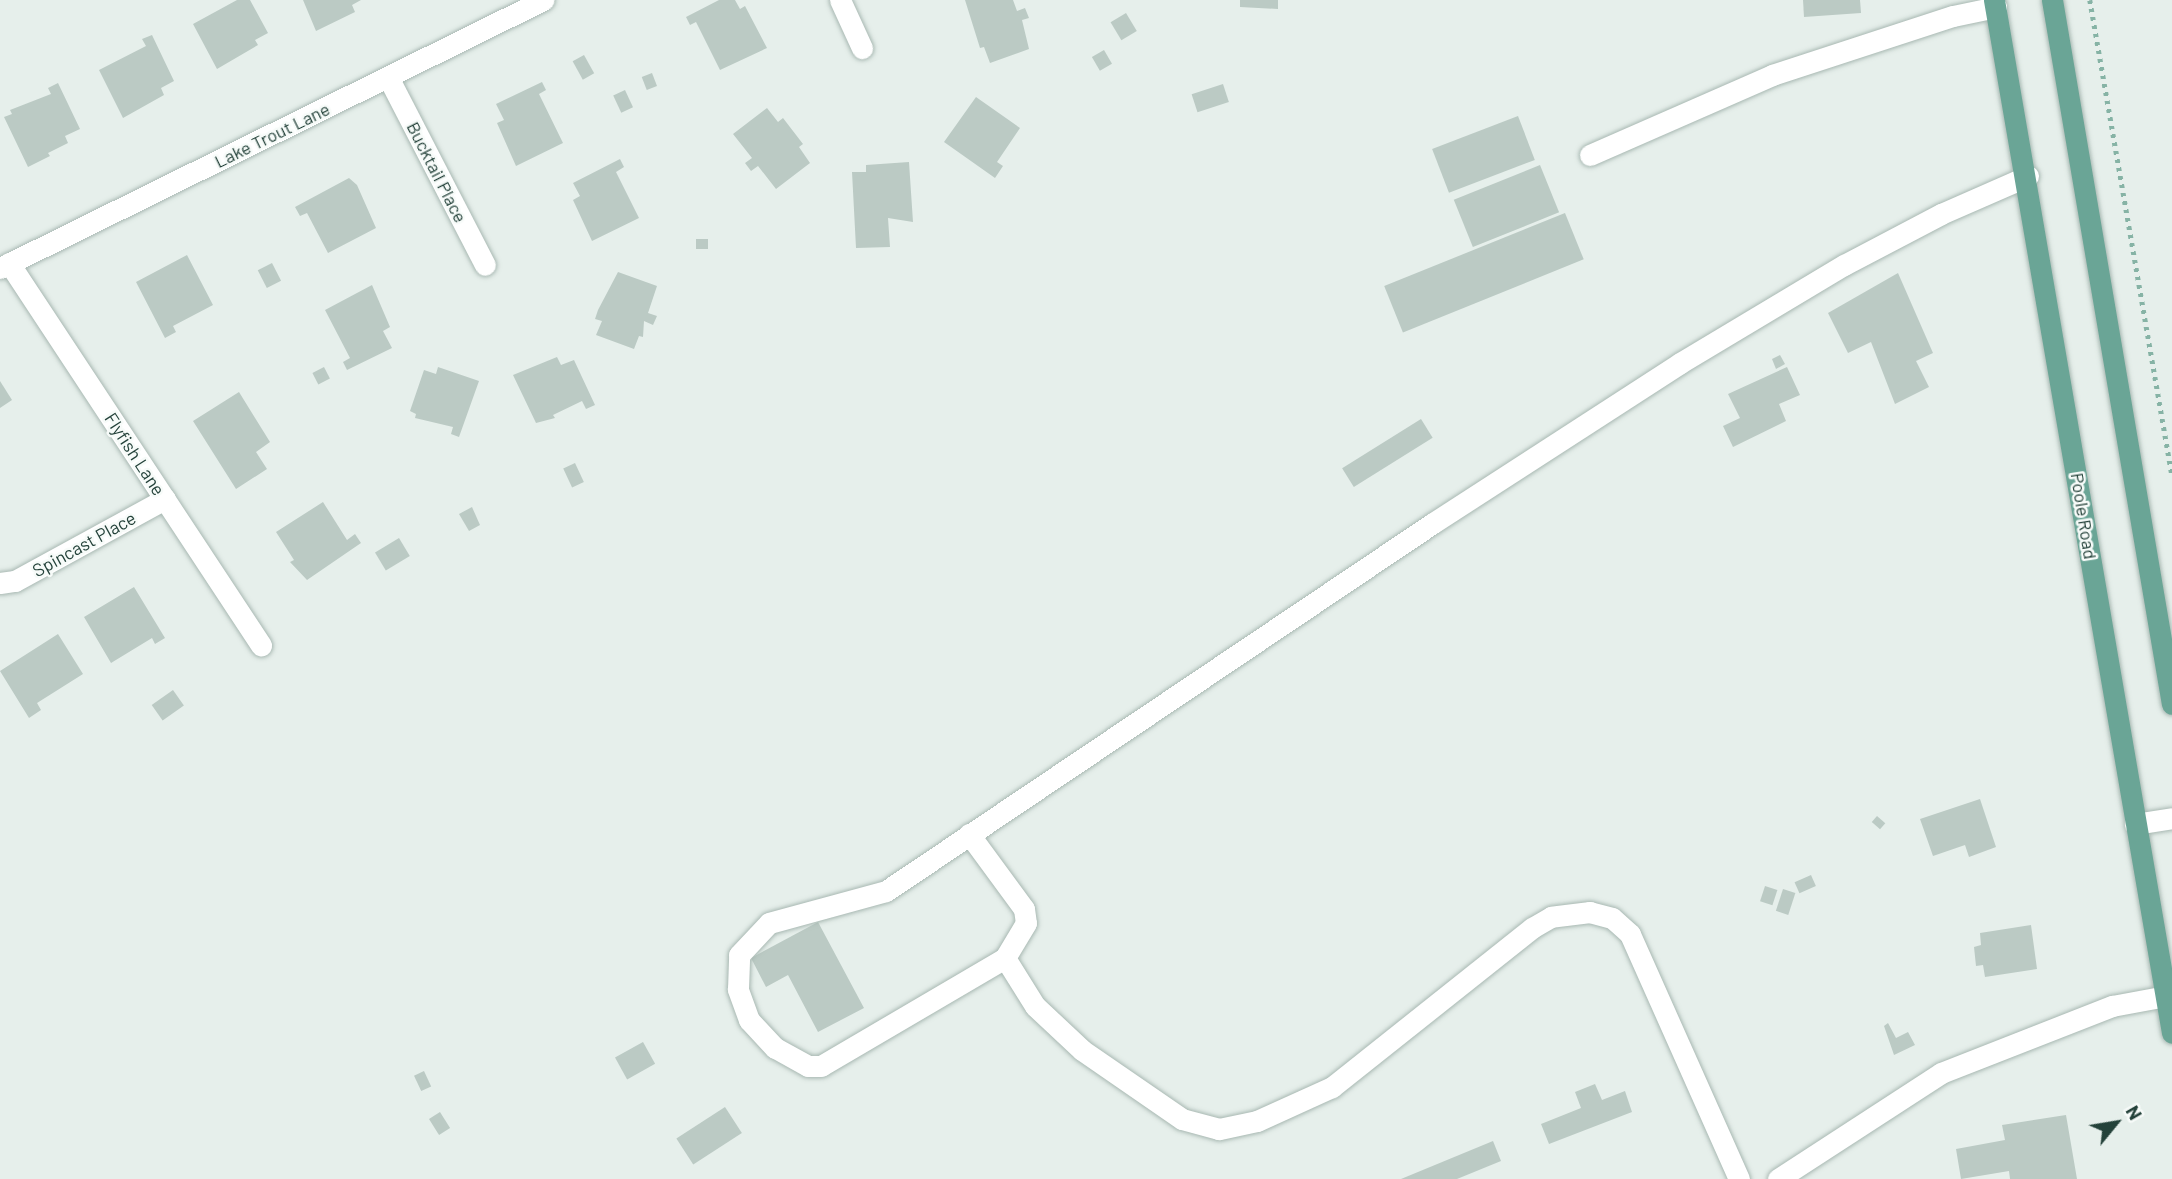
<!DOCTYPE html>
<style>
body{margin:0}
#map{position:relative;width:2172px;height:1179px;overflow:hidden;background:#e6efeb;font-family:Barlow,sans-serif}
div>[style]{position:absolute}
.building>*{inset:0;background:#bbcac4;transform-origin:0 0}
.path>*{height:4.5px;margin-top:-2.25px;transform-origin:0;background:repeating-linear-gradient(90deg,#86b3a5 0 3.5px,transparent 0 8.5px)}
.roads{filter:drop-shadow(0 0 2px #a8b8b2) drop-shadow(0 0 2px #a8b8b2)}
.minor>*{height:21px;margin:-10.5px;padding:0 10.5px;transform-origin:10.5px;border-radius:10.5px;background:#fff}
.major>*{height:21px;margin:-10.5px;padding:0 10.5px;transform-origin:10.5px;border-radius:10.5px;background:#6aa596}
span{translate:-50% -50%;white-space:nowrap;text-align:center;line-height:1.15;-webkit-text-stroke:5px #f7fbf9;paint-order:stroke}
.street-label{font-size:18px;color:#24423a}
.north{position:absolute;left:2081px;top:1088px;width:70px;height:70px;-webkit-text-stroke:5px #f7fbf9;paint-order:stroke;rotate:60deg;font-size:19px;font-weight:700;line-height:28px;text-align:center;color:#24423a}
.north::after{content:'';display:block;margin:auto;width:24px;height:32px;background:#24423a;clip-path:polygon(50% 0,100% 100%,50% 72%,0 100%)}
</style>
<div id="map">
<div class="building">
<i style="clip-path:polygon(237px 0,250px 0,268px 33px,255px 40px,258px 45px,217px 69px,193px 24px)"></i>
<i style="clip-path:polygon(303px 0,361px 0,352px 5px,355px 12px,316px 31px)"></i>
<i style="clip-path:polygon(719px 0,735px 0,740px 9px,745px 6px,767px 48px,720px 70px,696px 22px,690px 25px,686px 17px)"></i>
<i style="clip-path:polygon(965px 0,1013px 0,1017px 11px,1025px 8px,1029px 18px,1022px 20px,1029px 49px,990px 63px,984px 47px,980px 48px)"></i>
<i style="clip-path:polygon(1240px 0,1278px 0,1278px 9px,1240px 7px)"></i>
<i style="clip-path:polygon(1803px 0,1860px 0,1861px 13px,1804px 17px)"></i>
<i style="left:1126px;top:13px;width:21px;height:18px;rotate:59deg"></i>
<i style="clip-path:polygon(152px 35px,174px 81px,161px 88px,164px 95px,123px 118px,99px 70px,146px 46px,142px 39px)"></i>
<i style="left:1104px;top:50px;width:16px;height:14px;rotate:60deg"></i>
<i style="left:584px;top:55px;width:21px;height:13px;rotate:61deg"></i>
<i style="left:652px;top:73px;width:14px;height:11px;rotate:69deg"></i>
<i style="clip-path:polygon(542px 82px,546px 90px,539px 94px,563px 143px,516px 166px,497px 123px,504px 120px,496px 104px)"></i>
<i style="clip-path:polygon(58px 83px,80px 129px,65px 136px,68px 143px,48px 153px,50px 156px,28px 167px,4px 117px,12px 114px,10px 110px,51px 94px,48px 88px)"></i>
<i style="left:1223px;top:84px;width:19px;height:33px;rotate:72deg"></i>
<i style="left:625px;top:90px;width:19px;height:13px;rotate:65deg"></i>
<i style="clip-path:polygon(976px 97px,1020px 128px,997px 162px,1003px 166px,995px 178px,944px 142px)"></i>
<i style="clip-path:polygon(767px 108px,778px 122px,783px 118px,803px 144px,799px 147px,810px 163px,776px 189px,758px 166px,751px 171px,745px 163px,752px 158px,733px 134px)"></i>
<i style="left:1518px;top:116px;width:47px;height:92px;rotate:69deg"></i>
<i style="clip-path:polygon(620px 159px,624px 167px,616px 172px,639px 218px,592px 241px,573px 200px,580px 196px,573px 183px)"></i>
<i style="clip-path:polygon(909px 162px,913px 222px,888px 218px,890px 247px,856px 248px,852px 172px,866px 172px,866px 165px)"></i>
<i style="left:1540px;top:165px;width:51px;height:93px;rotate:68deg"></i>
<i style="clip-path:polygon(349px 178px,357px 185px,376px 228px,328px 253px,307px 213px,300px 216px,295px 207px)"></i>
<i style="left:1565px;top:213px;width:50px;height:195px;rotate:68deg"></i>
<i style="left:696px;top:239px;width:12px;height:10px"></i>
<i style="clip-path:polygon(187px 255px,213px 305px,173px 326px,176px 332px,165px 338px,136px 282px)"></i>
<i style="left:272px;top:263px;width:20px;height:16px;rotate:63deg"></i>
<i style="clip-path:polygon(618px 272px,657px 286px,648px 313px,657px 316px,653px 325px,644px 321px,643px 337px,639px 336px,634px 349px,596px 335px,602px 321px,595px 319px,598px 310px)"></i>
<i style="clip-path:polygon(1898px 273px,1933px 353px,1916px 361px,1929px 387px,1895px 404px,1871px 342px,1848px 353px,1828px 313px)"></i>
<i style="clip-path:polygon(372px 285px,390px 327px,383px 331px,392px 348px,347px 370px,343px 362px,350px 358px,325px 310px)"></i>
<i style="clip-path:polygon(1780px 355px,1785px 364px,1776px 369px,1772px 359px)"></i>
<i style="clip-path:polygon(557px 357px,561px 365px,574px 360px,595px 405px,586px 409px,582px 401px,553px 415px,555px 418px,536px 423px,513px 375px)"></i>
<i style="left:324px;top:367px;width:13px;height:13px;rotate:63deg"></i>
<i style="clip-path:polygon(438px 367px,479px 381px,459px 437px,451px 434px,453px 427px,415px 418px,416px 414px,410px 411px,424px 370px,436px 374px)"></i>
<i style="clip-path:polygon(1787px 367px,1800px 395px,1779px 404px,1786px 421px,1733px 447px,1723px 426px,1740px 418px,1728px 394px)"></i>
<i style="clip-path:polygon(0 381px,12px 400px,0 408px)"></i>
<i style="clip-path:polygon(239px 392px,270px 442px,256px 452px,267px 469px,236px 489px,193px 421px)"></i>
<i style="left:1421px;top:419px;width:22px;height:93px;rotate:58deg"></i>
<i style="left:575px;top:463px;width:21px;height:13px;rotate:65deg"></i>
<i style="clip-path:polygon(323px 502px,347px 540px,355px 534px,361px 543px,307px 580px,290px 562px,294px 560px,276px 532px)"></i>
<i style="clip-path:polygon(472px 507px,480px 525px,469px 531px,459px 514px)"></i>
<i style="left:399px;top:538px;width:21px;height:28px;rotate:59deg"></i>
<i style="clip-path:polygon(134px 587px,165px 638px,155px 644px,152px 638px,111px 663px,84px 617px)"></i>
<i style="clip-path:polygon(58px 634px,83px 674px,37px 703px,41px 710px,29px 718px,0 671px)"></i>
<i style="left:173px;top:690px;width:19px;height:26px;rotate:55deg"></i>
<i style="clip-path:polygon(1980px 799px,1996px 847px,1969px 857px,1965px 845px,1933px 856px,1920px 819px)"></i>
<i style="left:1877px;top:816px;width:11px;height:8px;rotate:41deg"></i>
<i style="left:1811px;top:875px;width:12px;height:18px;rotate:66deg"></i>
<i style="left:1765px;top:886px;width:13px;height:16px;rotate:18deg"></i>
<i style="left:1783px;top:889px;width:13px;height:23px;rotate:18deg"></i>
<i style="clip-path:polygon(818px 922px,864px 1008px,818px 1032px,788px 975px,766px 987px,751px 958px)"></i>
<i style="clip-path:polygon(2031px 925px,2037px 969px,1985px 977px,1983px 965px,1976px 966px,1974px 947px,1981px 945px,1980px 933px)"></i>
<i style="clip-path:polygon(1888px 1023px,1896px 1038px,1908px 1032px,1915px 1045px,1894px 1055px,1884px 1026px)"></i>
<i style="left:643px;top:1042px;width:25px;height:32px;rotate:61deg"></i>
<i style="left:424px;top:1071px;width:17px;height:11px;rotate:65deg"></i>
<i style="clip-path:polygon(1595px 1084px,1602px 1100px,1625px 1091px,1632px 1112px,1549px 1144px,1541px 1124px,1581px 1108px,1575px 1092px)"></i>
<i style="left:725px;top:1107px;width:31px;height:58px;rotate:57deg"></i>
<i style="left:440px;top:1112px;width:19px;height:13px;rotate:58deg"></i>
<i style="clip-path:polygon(2066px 1115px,2077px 1179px,2010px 1179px,2009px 1171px,1961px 1179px,1956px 1149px,2005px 1140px,2002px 1125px)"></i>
<i style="clip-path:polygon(1493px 1141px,1501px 1161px,1457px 1179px,1401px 1179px)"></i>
</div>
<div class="path">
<i style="left:2090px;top:0;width:484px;rotate:80.2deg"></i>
</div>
<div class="roads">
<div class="minor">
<i style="left:840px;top:0;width:53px;rotate:65.4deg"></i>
<i style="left:389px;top:79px;width:209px;rotate:62.7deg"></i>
<i style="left:1590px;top:155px;width:199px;rotate:-23.7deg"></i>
<i style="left:1772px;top:75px;width:190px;rotate:-18.1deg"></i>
<i style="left:1953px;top:16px;width:44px;rotate:-11.8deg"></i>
<i style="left:9px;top:263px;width:458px;rotate:56.6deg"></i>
<i style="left:0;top:268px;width:606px;rotate:-26.27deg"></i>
<i style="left:0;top:583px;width:15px;rotate:-8deg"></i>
<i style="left:15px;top:581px;width:171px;rotate:-28.7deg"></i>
<i style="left:2135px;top:824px;width:37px;rotate:-9deg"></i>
<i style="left:969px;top:834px;width:93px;rotate:53.7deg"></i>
<i style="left:1024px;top:909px;width:14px;rotate:82deg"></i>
<i style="left:1026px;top:923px;width:41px;rotate:121deg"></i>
<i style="left:1739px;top:1179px;width:268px;rotate:-114deg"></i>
<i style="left:1630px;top:934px;width:24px;rotate:-138deg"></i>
<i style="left:1612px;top:918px;width:23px;rotate:-165deg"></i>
<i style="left:1590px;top:912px;width:39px;rotate:173deg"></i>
<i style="left:1551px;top:917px;width:22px;rotate:150deg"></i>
<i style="left:1532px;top:928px;width:256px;rotate:141.5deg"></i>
<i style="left:1332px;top:1087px;width:82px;rotate:155.6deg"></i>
<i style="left:1257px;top:1121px;width:39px;rotate:168deg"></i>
<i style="left:1219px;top:1129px;width:38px;rotate:-165deg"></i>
<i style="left:1182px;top:1119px;width:121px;rotate:-145.4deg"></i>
<i style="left:1082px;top:1050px;width:64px;rotate:-136.9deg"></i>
<i style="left:1035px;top:1006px;width:57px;rotate:-122deg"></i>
<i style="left:1005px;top:958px;width:213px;rotate:149.6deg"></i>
<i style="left:821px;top:1066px;width:13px;rotate:180deg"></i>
<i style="left:808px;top:1066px;width:38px;rotate:-151deg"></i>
<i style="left:775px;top:1048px;width:38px;rotate:-133deg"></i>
<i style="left:749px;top:1020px;width:33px;rotate:-110deg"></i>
<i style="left:738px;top:989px;width:34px;rotate:-88deg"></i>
<i style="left:739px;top:955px;width:44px;rotate:-46.8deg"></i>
<i style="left:769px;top:923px;width:121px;rotate:-15.3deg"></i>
<i style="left:886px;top:891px;width:659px;rotate:-33.93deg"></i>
<i style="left:1433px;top:523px;width:294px;rotate:-32.9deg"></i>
<i style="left:1680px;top:363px;width:191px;rotate:-30.9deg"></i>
<i style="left:1844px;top:265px;width:110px;rotate:-27.7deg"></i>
<i style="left:1941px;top:214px;width:95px;rotate:-23.6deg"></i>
<i style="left:1778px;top:1179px;width:194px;rotate:-33deg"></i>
<i style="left:1941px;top:1073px;width:184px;rotate:-21.4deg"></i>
<i style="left:2112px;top:1006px;width:55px;rotate:-10.5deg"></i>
</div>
<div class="major">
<i style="left:1994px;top:0;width:1048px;rotate:80.22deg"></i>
<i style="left:2052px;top:0;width:714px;rotate:80.33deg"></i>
</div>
</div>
<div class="street-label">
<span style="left:272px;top:135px;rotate:-26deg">Lake Trout Lane</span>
<span style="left:437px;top:172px;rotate:63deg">Bucktail Place</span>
<span style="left:135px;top:454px;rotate:57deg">Flyfish Lane</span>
<span style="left:2084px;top:516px;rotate:81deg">Poole Road</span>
<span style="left:84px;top:544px;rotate:-29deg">Spincast Place</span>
</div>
<div class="north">N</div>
</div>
